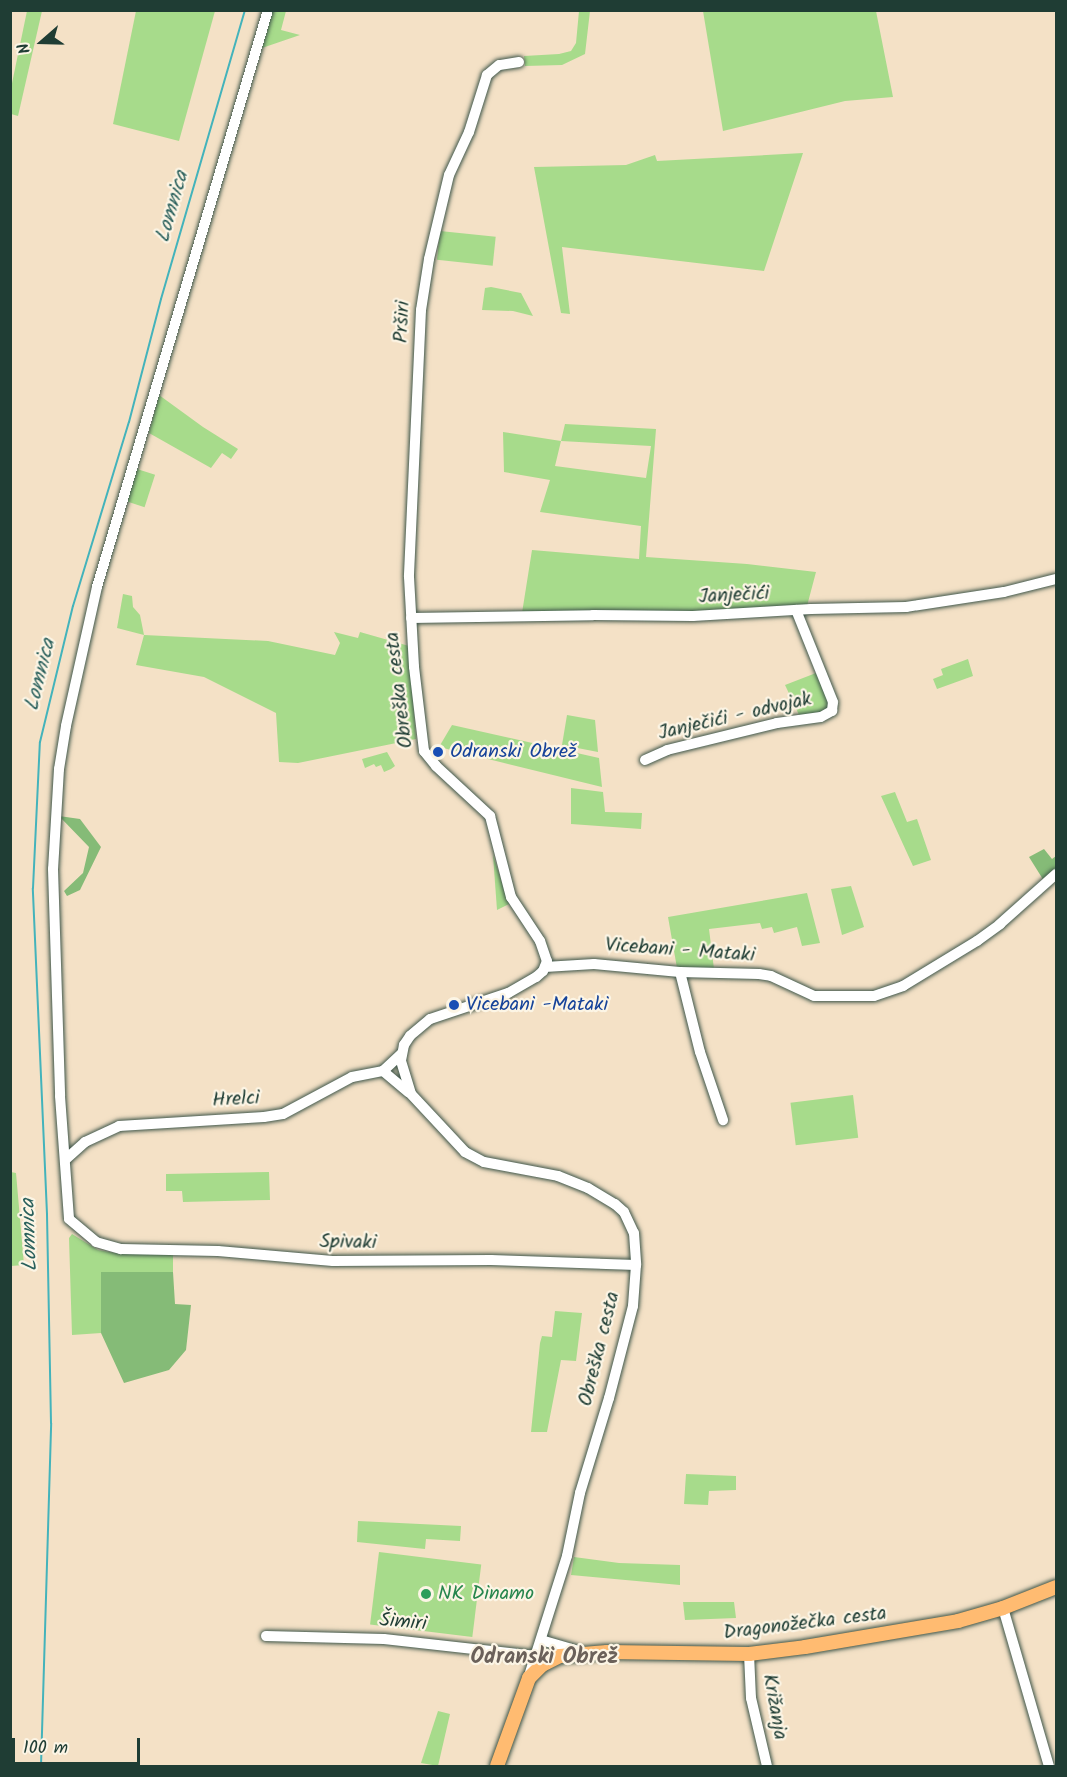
<!DOCTYPE html>
<meta charset="utf-8">
<style>
body{margin:0}
#map{position:relative;width:1067px;height:1777px;overflow:hidden;background:#f4e1c6;font-family:Kalam,sans-serif}
div>[style]{position:absolute}
.green>*{inset:0;background:#a7db8b;transform-origin:0 0}
.forest>*{inset:0;background:#85bb77}
.stream>*{height:2px;margin:-1px;padding:0 1px;transform-origin:1px;border-radius:1px;background:#43b3bb}
.roads{filter:drop-shadow(0 0 2px #3f564a) drop-shadow(0 0 2px #3f564a)}
.minor>*{height:10px;margin:-5px;padding:0 5px;transform-origin:5px;border-radius:5px;background:#fff}
.major>*{height:14px;margin:-7px;padding:0 7px;transform-origin:7px;border-radius:7px;background:#ffbb71}
.dots>*{width:16px;height:16px;translate:-50% -50%;box-sizing:border-box;border:3px solid #fcf5e5;border-radius:50%}
span{translate:-50% -50%;white-space:nowrap;text-align:center;line-height:1.15;-webkit-text-stroke:4.5px #fcf5e5;paint-order:stroke}
.street-label{font-size:20px;color:#1f3d34}
.transit-label{font-size:20px;color:#164399}
.left{translate:0 -50%;text-align:left}
.leisure-label{font-size:20px;color:#27864d}
.water-label{font-size:21px;color:#2a605c;font-style:italic}
.quarter-label{font-size:22px;color:#6b615a;font-weight:700}
.frame{position:absolute;inset:0;border:12px solid #1f3d34;pointer-events:none}
.north{position:absolute;left:12px;top:12px;width:60px;height:60px;-webkit-text-stroke:4px #fcf5e5;paint-order:stroke;rotate:250deg;font-size:16px;font-weight:700;line-height:24px;text-align:center;color:#1f3d34}
.north::after{content:'';display:block;margin:auto;width:21px;height:27px;background:#1f3d34;clip-path:polygon(50% 0,100% 100%,50% 72%,0 100%)}
.scale{position:absolute;left:12px;top:1738px;width:128px;height:27px;box-sizing:border-box;border:3px solid #1f3d34;border-top:0;padding-left:8px;font-size:18px;line-height:21px;white-space:nowrap;color:#1f3d34;-webkit-text-stroke:4px #fcf5e5;paint-order:stroke}
</style>
<div id="map">
<div class="green">
<i style="clip-path:polygon(27px 11px,42px 11px,18px 116px,11px 114px,11px 88px)"></i>
<i style="clip-path:polygon(136px 11px,215px 11px,179px 141px,113px 124px)"></i>
<i style="clip-path:polygon(271px 11px,286px 11px,281px 30px,300px 35px,262px 48px)"></i>
<i style="clip-path:polygon(579px 11px,590px 11px,585px 54px,562px 65px,525px 66px,524px 56px,559px 54px,571px 51px,576px 43px)"></i>
<i style="clip-path:polygon(703px 11px,876px 11px,893px 97px,845px 101px,723px 131px)"></i>
<i style="clip-path:polygon(803px 153px,764px 271px,562px 247px,570px 314px,561px 313px,534px 167px,626px 165px,655px 155px,657px 161px)"></i>
<i style="left:440px;top:231px;width:56px;height:29px;rotate:6deg"></i>
<i style="clip-path:polygon(491px 287px,521px 293px,533px 316px,513px 311px,482px 310px,485px 288px)"></i>
<i style="clip-path:polygon(159px 395px,203px 427px,238px 449px,231px 459px,222px 453px,211px 468px,149px 433px)"></i>
<i style="clip-path:polygon(evenodd,565px 424px,656px 429px,646px 557px,747px 564px,816px 572px,807px 606px,725px 613px,522px 613px,532px 550px,639px 559px,641px 526px,540px 512px,550px 480px,504px 472px,503px 432px,561px 441px,565px 424px,561px 441px,651px 446px,646px 478px,555px 466px,561px 441px)"></i>
<i style="left:137px;top:469px;width:19px;height:34px;rotate:18deg"></i>
<i style="clip-path:polygon(123px 594px,132px 596px,133px 607px,140px 615px,144px 635px,268px 641px,335px 655px,340px 643px,334px 632px,358px 638px,360px 632px,409px 646px,416px 739px,298px 763px,279px 762px,276px 713px,204px 677px,136px 665px,144px 635px,117px 628px)"></i>
<i style="clip-path:polygon(968px 659px,973px 676px,937px 689px,933px 679px,943px 675px,941px 669px)"></i>
<i style="clip-path:polygon(816px 673px,830px 704px,828px 711px,800px 717px,785px 685px)"></i>
<i style="clip-path:polygon(567px 715px,595px 720px,598px 752px,562px 745px)"></i>
<i style="clip-path:polygon(452px 725px,599px 758px,602px 787px,439px 747px)"></i>
<i style="clip-path:polygon(387px 752px,395px 766px,391px 769px,384px 772px,381px 765px,376px 767px,374px 764px,365px 768px,362px 759px)"></i>
<i style="clip-path:polygon(571px 788px,603px 792px,605px 812px,642px 813px,641px 829px,571px 824px)"></i>
<i style="clip-path:polygon(895px 792px,907px 822px,917px 819px,931px 860px,913px 866px,881px 796px)"></i>
<i style="clip-path:polygon(493px 855px,509px 904px,497px 910px)"></i>
<i style="clip-path:polygon(851px 886px,864px 927px,842px 935px,831px 889px)"></i>
<i style="clip-path:polygon(807px 893px,820px 943px,802px 946px,797px 927px,774px 933px,772px 927px,762px 929px,760px 923px,709px 929px,714px 969px,677px 968px,668px 917px)"></i>
<i style="left:853px;top:1095px;width:43px;height:63px;rotate:83deg"></i>
<i style="clip-path:polygon(11px 1172px,16px 1173px,24px 1265px,11px 1266px)"></i>
<i style="clip-path:polygon(269px 1172px,270px 1200px,183px 1202px,182px 1191px,166px 1191px,166px 1174px)"></i>
<i style="clip-path:polygon(72px 1234px,98px 1250px,115px 1253px,173px 1252px,173px 1272px,101px 1272px,101px 1333px,72px 1335px,69px 1238px)"></i>
<i style="clip-path:polygon(555px 1311px,582px 1313px,576px 1361px,561px 1360px,547px 1432px,531px 1432px,540px 1343px,542px 1336px,552px 1337px)"></i>
<i style="clip-path:polygon(686px 1474px,736px 1476px,736px 1490px,709px 1491px,708px 1505px,684px 1504px)"></i>
<i style="clip-path:polygon(358px 1521px,461px 1526px,460px 1541px,426px 1539px,425px 1549px,357px 1542px)"></i>
<i style="left:379px;top:1552px;width:103px;height:73px;rotate:7deg"></i>
<i style="clip-path:polygon(574px 1557px,619px 1563px,680px 1565px,680px 1585px,571px 1575px)"></i>
<i style="clip-path:polygon(683px 1602px,734px 1602px,736px 1618px,685px 1620px)"></i>
<i style="clip-path:polygon(438px 1711px,450px 1714px,438px 1766px,421px 1763px)"></i>
</div>
<div class="forest">
<i style="clip-path:polygon(59px 816px,80px 819px,101px 847px,80px 890px,67px 896px,64px 891px,83px 873px,89px 847px)"></i>
<i style="clip-path:polygon(1044px 849px,1052px 859px,1056px 856px,1056px 870px,1044px 881px,1029px 857px)"></i>
<i style="clip-path:polygon(101px 1272px,173px 1272px,175px 1304px,191px 1305px,186px 1350px,169px 1370px,124px 1383px,101px 1333px)"></i>
</div>
<div class="stream">
<i style="left:41px;top:1766px;width:343px;rotate:-88.3deg"></i>
<i style="left:51px;top:1423px;width:209px;rotate:-91.1deg"></i>
<i style="left:47px;top:1214px;width:326px;rotate:-92.5deg"></i>
<i style="left:33px;top:888px;width:146px;rotate:-87.3deg"></i>
<i style="left:40px;top:742px;width:140px;rotate:-76.4deg"></i>
<i style="left:73px;top:606px;width:192px;rotate:-73.1deg"></i>
<i style="left:129px;top:422px;width:127px;rotate:-75.4deg"></i>
<i style="left:161px;top:299px;width:301px;rotate:-73.8deg"></i>
</div>
<div class="roads">
<div class="minor">
<i style="left:268px;top:10px;width:602px;rotate:106.51deg"></i>
<i style="left:97px;top:587px;width:142px;rotate:102.6deg"></i>
<i style="left:66px;top:726px;width:44px;rotate:99.2deg"></i>
<i style="left:59px;top:769px;width:100px;rotate:93.4deg"></i>
<i style="left:53px;top:869px;width:227px;rotate:88.2deg"></i>
<i style="left:60px;top:1096px;width:123px;rotate:85.8deg"></i>
<i style="left:69px;top:1219px;width:35px;rotate:40deg"></i>
<i style="left:96px;top:1242px;width:26px;rotate:16deg"></i>
<i style="left:121px;top:1249px;width:97px;rotate:1.2deg"></i>
<i style="left:218px;top:1251px;width:115px;rotate:5deg"></i>
<i style="left:333px;top:1261px;width:158px;rotate:-0.4deg"></i>
<i style="left:491px;top:1260px;width:145px;rotate:2deg"></i>
<i style="left:519px;top:62px;width:20px;rotate:171deg"></i>
<i style="left:499px;top:65px;width:16px;rotate:140deg"></i>
<i style="left:487px;top:75px;width:60px;rotate:107.5deg"></i>
<i style="left:469px;top:132px;width:47px;rotate:114.9deg"></i>
<i style="left:449px;top:175px;width:86px;rotate:103.4deg"></i>
<i style="left:429px;top:259px;width:52px;rotate:98.9deg"></i>
<i style="left:421px;top:310px;width:267px;rotate:92.6deg"></i>
<i style="left:409px;top:577px;width:90px;rotate:86.8deg"></i>
<i style="left:414px;top:667px;width:85px;rotate:83.2deg"></i>
<i style="left:424px;top:751px;width:19px;rotate:51deg"></i>
<i style="left:436px;top:766px;width:74px;rotate:42.8deg"></i>
<i style="left:490px;top:816px;width:84px;rotate:75.5deg"></i>
<i style="left:511px;top:897px;width:53px;rotate:56.6deg"></i>
<i style="left:540px;top:941px;width:21px;rotate:71deg"></i>
<i style="left:547px;top:961px;width:11px;rotate:112deg"></i>
<i style="left:543px;top:971px;width:9px;rotate:139deg"></i>
<i style="left:536px;top:977px;width:32px;rotate:150deg"></i>
<i style="left:508px;top:993px;width:82px;rotate:161.6deg"></i>
<i style="left:430px;top:1019px;width:26px;rotate:140deg"></i>
<i style="left:410px;top:1036px;width:11px;rotate:124deg"></i>
<i style="left:404px;top:1045px;width:16px;rotate:101deg"></i>
<i style="left:401px;top:1061px;width:34px;rotate:73deg"></i>
<i style="left:411px;top:1094px;width:79px;rotate:47deg"></i>
<i style="left:465px;top:1152px;width:21px;rotate:28deg"></i>
<i style="left:484px;top:1162px;width:75px;rotate:10.7deg"></i>
<i style="left:558px;top:1176px;width:32px;rotate:22deg"></i>
<i style="left:588px;top:1188px;width:31px;rotate:31deg"></i>
<i style="left:615px;top:1204px;width:12px;rotate:42deg"></i>
<i style="left:624px;top:1212px;width:23px;rotate:65deg"></i>
<i style="left:634px;top:1233px;width:32px;rotate:86deg"></i>
<i style="left:636px;top:1265px;width:41px;rotate:94.2deg"></i>
<i style="left:633px;top:1306px;width:95px;rotate:104.6deg"></i>
<i style="left:609px;top:1398px;width:99px;rotate:107deg"></i>
<i style="left:580px;top:1493px;width:64px;rotate:101.7deg"></i>
<i style="left:567px;top:1556px;width:126px;rotate:107.6deg"></i>
<i style="left:411px;top:618px;width:182px;rotate:-0.9deg"></i>
<i style="left:593px;top:615px;width:100px;rotate:0.6deg"></i>
<i style="left:693px;top:616px;width:118px;rotate:-3.4deg"></i>
<i style="left:811px;top:609px;width:95px;rotate:-1.2deg"></i>
<i style="left:906px;top:607px;width:99px;rotate:-8.7deg"></i>
<i style="left:1004px;top:592px;width:54px;rotate:-14deg"></i>
<i style="left:645px;top:760px;width:24px;rotate:-24deg"></i>
<i style="left:667px;top:750px;width:113px;rotate:-13.8deg"></i>
<i style="left:777px;top:723px;width:44px;rotate:-7.8deg"></i>
<i style="left:821px;top:717px;width:13px;rotate:-29deg"></i>
<i style="left:832px;top:711px;width:9px;rotate:-84deg"></i>
<i style="left:833px;top:702px;width:99px;rotate:-111.9deg"></i>
<i style="left:545px;top:967px;width:49px;rotate:-3.5deg"></i>
<i style="left:594px;top:964px;width:86px;rotate:5.3deg"></i>
<i style="left:680px;top:972px;width:79px;rotate:1.5deg"></i>
<i style="left:759px;top:974px;width:12px;rotate:9deg"></i>
<i style="left:771px;top:976px;width:47px;rotate:24.9deg"></i>
<i style="left:814px;top:996px;width:60px"></i>
<i style="left:874px;top:996px;width:31px;rotate:-19deg"></i>
<i style="left:903px;top:986px;width:87px;rotate:-31.3deg"></i>
<i style="left:977px;top:941px;width:29px;rotate:-36deg"></i>
<i style="left:1000px;top:924px;width:75px;rotate:-41.8deg"></i>
<i style="left:680px;top:972px;width:82px;rotate:76deg"></i>
<i style="left:700px;top:1052px;width:72px;rotate:71.3deg"></i>
<i style="left:383px;top:1071px;width:33px;rotate:40deg"></i>
<i style="left:65px;top:1160px;width:27px;rotate:-42deg"></i>
<i style="left:85px;top:1142px;width:38px;rotate:-25deg"></i>
<i style="left:119px;top:1126px;width:145px;rotate:-3.6deg"></i>
<i style="left:264px;top:1117px;width:19px;rotate:-9deg"></i>
<i style="left:283px;top:1114px;width:78px;rotate:-28.2deg"></i>
<i style="left:352px;top:1077px;width:32px;rotate:-11deg"></i>
<i style="left:383px;top:1071px;width:26px;rotate:-43deg"></i>
<i style="left:1003px;top:1608px;width:165px;rotate:73.8deg"></i>
<i style="left:266px;top:1636px;width:118px;rotate:1.5deg"></i>
<i style="left:384px;top:1639px;width:153px;rotate:6.4deg"></i>
<i style="left:541px;top:1640px;width:43px;rotate:16.3deg"></i>
<i style="left:749px;top:1654px;width:44px;rotate:87.4deg"></i>
<i style="left:751px;top:1698px;width:70px;rotate:76.8deg"></i>
</div>
<div class="major">
<i style="left:497px;top:1766px;width:94px;rotate:-70deg"></i>
<i style="left:529px;top:1678px;width:18px;rotate:-45deg"></i>
<i style="left:542px;top:1665px;width:20px;rotate:-27deg"></i>
<i style="left:560px;top:1656px;width:47px;rotate:-4.9deg"></i>
<i style="left:607px;top:1652px;width:142px;rotate:0.8deg"></i>
<i style="left:749px;top:1654px;width:56px;rotate:-7.1deg"></i>
<i style="left:805px;top:1647px;width:155px;rotate:-9.6deg"></i>
<i style="left:958px;top:1621px;width:47px;rotate:-16.1deg"></i>
<i style="left:1003px;top:1608px;width:57px;rotate:-21.6deg"></i>
</div>
</div>
<div class="dots">
<i style="left:438px;top:752px;background:#1a4fb4"></i>
<i style="left:454px;top:1005px;background:#1a4fb4"></i>
<i style="left:426px;top:1594px;background:#2e9e5b"></i>
</div>
<div class="street-label">
<span style="left:403px;top:322px;rotate:-87deg">Prširi</span>
<span style="left:734px;top:596px;rotate:-3deg">Janječići</span>
<span style="left:400px;top:690px;rotate:-97deg">Obreška cesta</span>
<span style="left:735px;top:717px;rotate:-13deg">Janječići - odvojak</span>
<span style="left:680px;top:951px;rotate:4deg">Vicebani - Mataki</span>
<span style="left:236px;top:1100px;rotate:-3deg">Hrelci</span>
<span style="left:348px;top:1243px;rotate:1deg">Spivaki</span>
<span style="left:600px;top:1349px;rotate:-76deg">Obreška cesta</span>
<span style="left:403px;top:1623px;rotate:5deg">Šimiri</span>
<span style="left:805px;top:1624px;rotate:-7deg">Dragonožečka cesta</span>
<span style="left:774px;top:1707px;rotate:80deg">Križanja</span>
</div>
<div class="transit-label">
<span class="left" style="left:450px;top:752px">Odranski Obrež</span>
<span class="left" style="left:466px;top:1005px">Vicebani -Mataki</span>
</div>
<div class="leisure-label">
<span class="left" style="left:438px;top:1594px">NK Dinamo</span>
</div>
<div class="water-label">
<span style="left:173px;top:207px;rotate:-74deg">Lomnica</span>
<span style="left:41px;top:675px;rotate:-76deg">Lomnica</span>
<span style="left:30px;top:1235px;rotate:-92deg">Lomnica</span>
</div>
<div class="quarter-label">
<span style="left:544px;top:1658px">Odranski Obrež</span>
</div>
<div class="frame"></div>
<div class="north">N</div>
<div class="scale">100 m</div>
</div>
